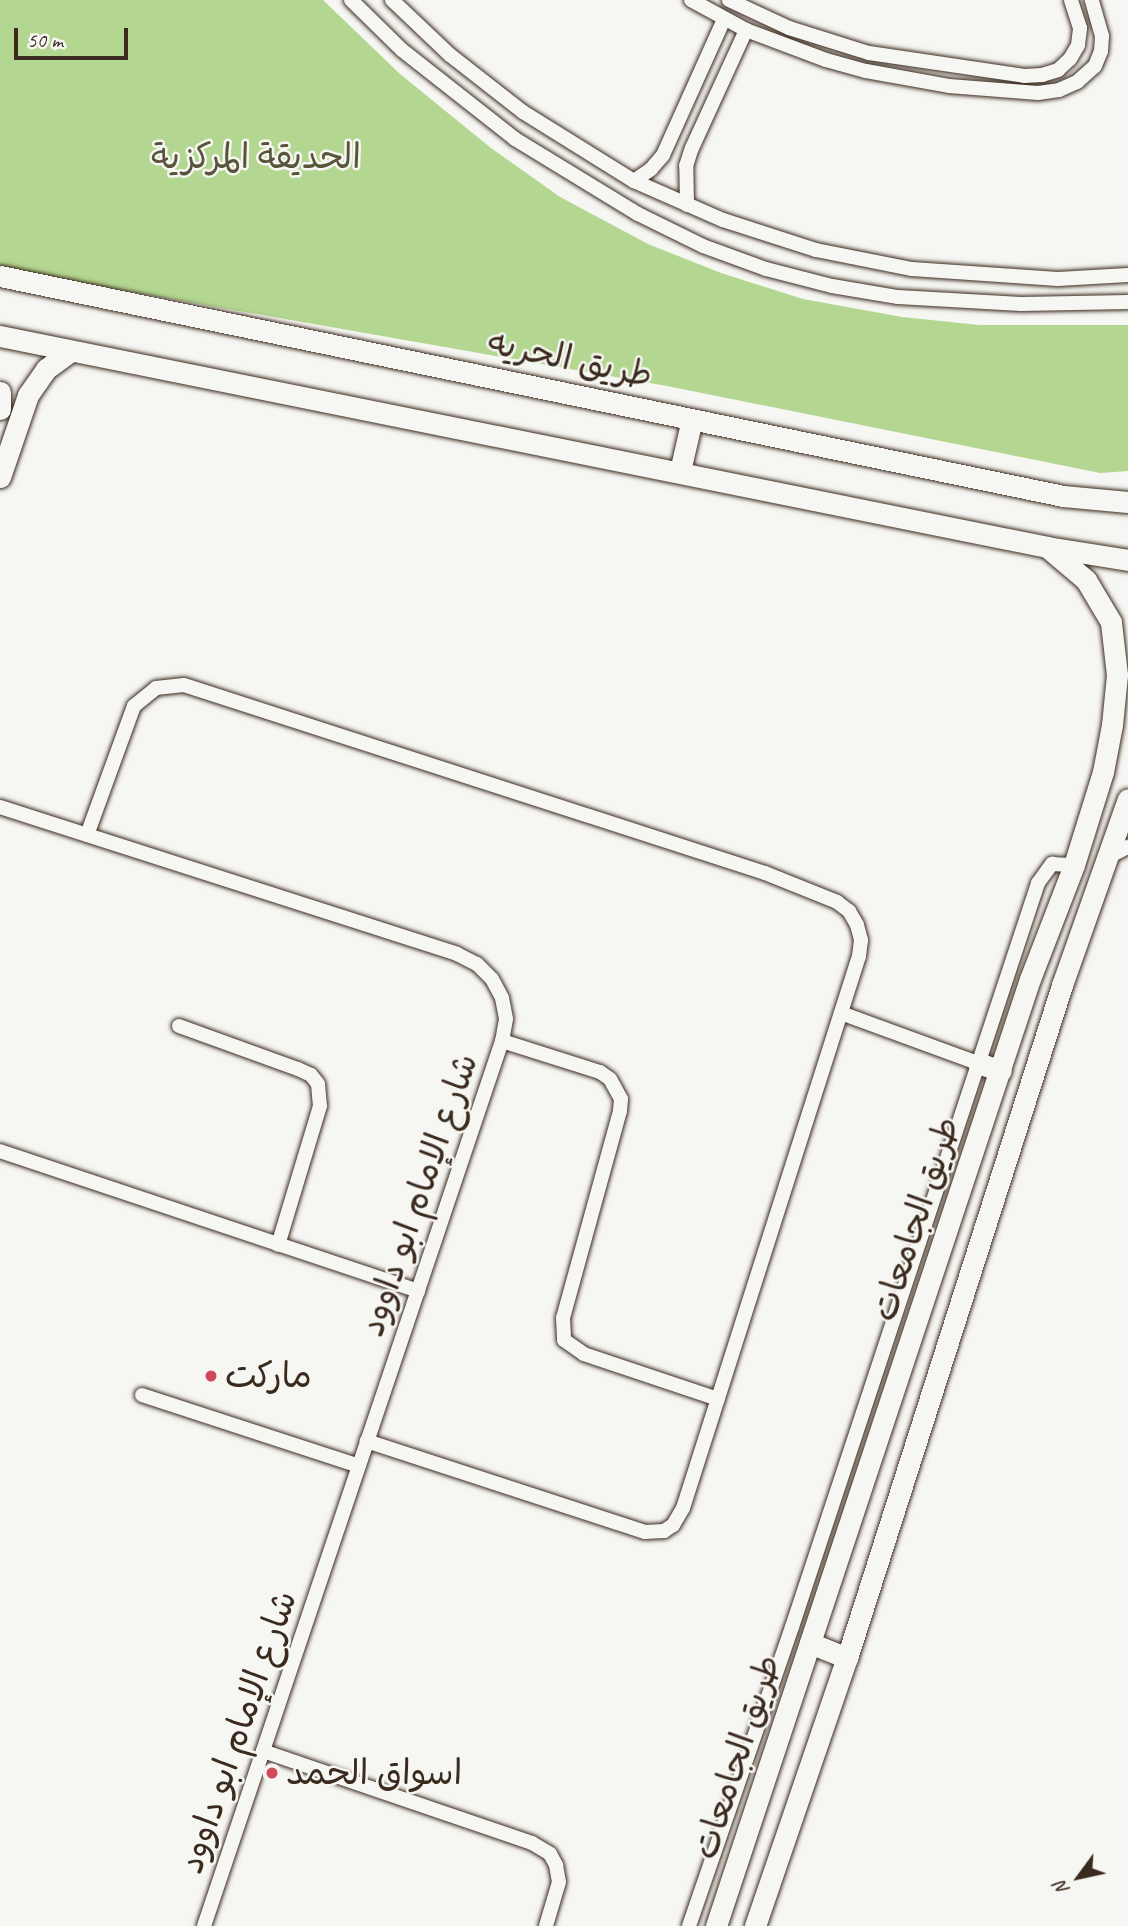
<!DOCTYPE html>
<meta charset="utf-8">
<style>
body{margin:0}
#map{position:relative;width:1128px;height:1926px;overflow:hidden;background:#f6f6f2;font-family:Caveat,"Playpen Sans Arabic",sans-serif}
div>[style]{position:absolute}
.green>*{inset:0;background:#b3d690}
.roads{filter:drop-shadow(0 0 2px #3b2a1e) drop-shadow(0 0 2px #3b2a1e)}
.street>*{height:14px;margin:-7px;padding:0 7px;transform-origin:7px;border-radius:7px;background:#f6f6f2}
.secondary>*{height:21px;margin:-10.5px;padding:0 10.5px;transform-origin:10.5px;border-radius:10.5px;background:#f6f6f2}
.dots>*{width:19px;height:19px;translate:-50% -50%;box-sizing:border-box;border:4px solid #f6f6f2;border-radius:50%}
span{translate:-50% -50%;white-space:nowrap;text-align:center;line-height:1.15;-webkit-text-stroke:5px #f6f6f2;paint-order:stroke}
.park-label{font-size:35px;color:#59553a}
.street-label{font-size:35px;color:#3b2a1e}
.poi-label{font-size:35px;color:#3b2a1e}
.left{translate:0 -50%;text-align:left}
.north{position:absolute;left:1044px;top:1842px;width:70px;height:70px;-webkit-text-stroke:5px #f6f6f2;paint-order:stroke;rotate:237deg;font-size:19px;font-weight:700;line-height:28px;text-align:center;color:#3b2a1e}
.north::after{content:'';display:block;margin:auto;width:24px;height:32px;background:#3b2a1e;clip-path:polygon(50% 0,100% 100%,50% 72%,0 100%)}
.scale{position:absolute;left:14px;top:28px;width:114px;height:32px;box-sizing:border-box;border:4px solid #3b2a1e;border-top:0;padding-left:9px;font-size:21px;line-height:24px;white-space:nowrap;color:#3b2a1e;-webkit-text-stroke:5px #f6f6f2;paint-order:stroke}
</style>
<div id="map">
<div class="green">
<i style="clip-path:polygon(0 0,323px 0,400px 74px,491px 148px,560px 197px,648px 244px,721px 273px,803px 299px,902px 317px,979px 325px,1128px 325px,1128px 471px,1100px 473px,667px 386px,0 269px)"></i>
</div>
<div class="roads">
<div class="street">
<i style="left:351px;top:0;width:71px;rotate:44.4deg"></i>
<i style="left:402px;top:50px;width:144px;rotate:38.2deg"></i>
<i style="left:515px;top:139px;width:144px;rotate:31.4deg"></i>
<i style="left:638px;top:214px;width:72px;rotate:26.2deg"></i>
<i style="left:703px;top:246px;width:67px;rotate:20.1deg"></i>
<i style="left:766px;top:269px;width:68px;rotate:14.4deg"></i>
<i style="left:832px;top:286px;width:67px;rotate:9.5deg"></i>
<i style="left:898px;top:297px;width:123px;rotate:3.3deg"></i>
<i style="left:1021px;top:304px;width:107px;rotate:-1.1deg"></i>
<i style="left:392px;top:0;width:80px;rotate:43.5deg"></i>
<i style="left:450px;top:55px;width:93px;rotate:38deg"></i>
<i style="left:523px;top:112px;width:131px;rotate:31.9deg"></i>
<i style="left:634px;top:181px;width:97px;rotate:23.7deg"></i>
<i style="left:723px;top:220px;width:98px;rotate:17.9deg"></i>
<i style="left:816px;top:250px;width:98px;rotate:11.2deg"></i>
<i style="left:912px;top:269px;width:146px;rotate:3.9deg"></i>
<i style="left:1058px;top:279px;width:70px;rotate:-3.3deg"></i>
<i style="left:691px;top:0;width:63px;rotate:28.6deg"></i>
<i style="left:746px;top:30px;width:85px;rotate:20.6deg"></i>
<i style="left:826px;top:60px;width:41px;rotate:15.4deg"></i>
<i style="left:866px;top:71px;width:84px;rotate:10.2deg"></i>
<i style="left:949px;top:86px;width:89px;rotate:4.5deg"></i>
<i style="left:1038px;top:93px;width:21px;rotate:-8deg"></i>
<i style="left:1059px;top:90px;width:20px;rotate:-24deg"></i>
<i style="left:1077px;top:82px;width:24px;rotate:-42deg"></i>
<i style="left:1095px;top:66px;width:16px;rotate:-68deg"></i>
<i style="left:1101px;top:51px;width:15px;rotate:-86deg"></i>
<i style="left:1102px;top:36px;width:37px;rotate:-106deg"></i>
<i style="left:729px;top:0;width:66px;rotate:25deg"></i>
<i style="left:789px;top:28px;width:84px;rotate:17.4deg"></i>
<i style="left:869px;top:53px;width:157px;rotate:8.4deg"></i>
<i style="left:1024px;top:76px;width:18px;rotate:-3deg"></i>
<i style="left:1042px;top:75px;width:17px;rotate:-17deg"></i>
<i style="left:1058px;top:70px;width:16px;rotate:-43deg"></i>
<i style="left:1070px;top:59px;width:16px;rotate:-60deg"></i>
<i style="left:1078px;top:45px;width:17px;rotate:-83deg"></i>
<i style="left:1080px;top:28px;width:29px;rotate:-108deg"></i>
<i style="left:634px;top:181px;width:21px;rotate:-35deg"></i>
<i style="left:651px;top:169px;width:18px;rotate:-49deg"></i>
<i style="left:663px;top:155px;width:149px;rotate:-65.8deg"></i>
<i style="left:687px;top:205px;width:39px;rotate:-91deg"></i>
<i style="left:686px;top:166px;width:19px;rotate:-72deg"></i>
<i style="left:692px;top:148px;width:130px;rotate:-65.4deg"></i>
<i style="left:0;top:807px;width:480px;rotate:17.8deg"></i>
<i style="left:457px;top:954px;width:22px;rotate:27deg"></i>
<i style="left:477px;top:964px;width:21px;rotate:45deg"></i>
<i style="left:492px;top:979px;width:21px;rotate:62deg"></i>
<i style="left:502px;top:998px;width:21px;rotate:79deg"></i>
<i style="left:506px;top:1019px;width:22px;rotate:100deg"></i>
<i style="left:502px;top:1041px;width:934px;rotate:108.61deg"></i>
<i style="left:87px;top:835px;width:137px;rotate:-70deg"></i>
<i style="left:134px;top:706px;width:28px;rotate:-39deg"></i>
<i style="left:156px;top:688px;width:28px;rotate:-6deg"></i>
<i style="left:184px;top:685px;width:611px;rotate:17.93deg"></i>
<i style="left:765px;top:873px;width:78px;rotate:21.9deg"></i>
<i style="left:837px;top:902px;width:15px;rotate:37deg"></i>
<i style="left:849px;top:911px;width:16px;rotate:60deg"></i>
<i style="left:857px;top:925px;width:16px;rotate:75deg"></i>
<i style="left:861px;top:940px;width:16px;rotate:97deg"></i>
<i style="left:859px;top:956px;width:579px;rotate:107.68deg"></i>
<i style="left:683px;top:1508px;width:20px;rotate:120deg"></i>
<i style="left:673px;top:1525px;width:11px;rotate:146deg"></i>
<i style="left:664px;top:1531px;width:19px;rotate:177deg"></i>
<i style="left:645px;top:1532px;width:293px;rotate:-161.9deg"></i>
<i style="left:1106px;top:858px;width:25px;rotate:-27deg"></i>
<i style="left:841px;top:1013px;width:146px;rotate:20.1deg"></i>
<i style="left:179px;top:1026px;width:127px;rotate:19.9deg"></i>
<i style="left:298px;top:1069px;width:14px;rotate:25deg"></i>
<i style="left:311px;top:1075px;width:11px;rotate:52deg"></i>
<i style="left:318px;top:1084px;width:22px;rotate:85deg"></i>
<i style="left:320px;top:1106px;width:145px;rotate:106.8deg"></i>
<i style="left:502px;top:1041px;width:103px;rotate:17.6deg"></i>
<i style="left:600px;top:1072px;width:12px;rotate:35deg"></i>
<i style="left:610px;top:1079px;width:23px;rotate:61deg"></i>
<i style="left:621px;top:1099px;width:12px;rotate:95deg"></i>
<i style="left:620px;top:1111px;width:215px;rotate:105.4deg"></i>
<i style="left:563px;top:1318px;width:22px;rotate:87deg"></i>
<i style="left:564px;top:1340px;width:24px;rotate:35deg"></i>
<i style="left:584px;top:1354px;width:141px;rotate:18.6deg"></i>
<i style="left:0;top:1151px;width:441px;rotate:18.5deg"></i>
<i style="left:142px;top:1395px;width:228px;rotate:18.1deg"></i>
<i style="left:263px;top:1751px;width:284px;rotate:18.9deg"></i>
<i style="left:532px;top:1843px;width:21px;rotate:31deg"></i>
<i style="left:550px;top:1854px;width:13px;rotate:61deg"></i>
<i style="left:556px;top:1865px;width:17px;rotate:80deg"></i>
<i style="left:559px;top:1882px;width:46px;rotate:106.5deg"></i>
<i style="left:689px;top:1926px;width:316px;rotate:-71deg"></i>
<i style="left:792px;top:1627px;width:784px;rotate:-71.7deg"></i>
<i style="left:1038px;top:883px;width:24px;rotate:-54deg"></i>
<i style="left:1052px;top:864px;width:22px;rotate:3deg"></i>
</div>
<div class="secondary">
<i style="left:0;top:276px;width:1086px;rotate:11.69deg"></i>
<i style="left:1063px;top:496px;width:65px;rotate:5.3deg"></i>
<i style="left:0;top:336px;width:1068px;rotate:11.39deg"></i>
<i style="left:1047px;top:547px;width:82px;rotate:9.1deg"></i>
<i style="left:0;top:392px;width:17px;rotate:90deg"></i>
<i style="left:680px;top:471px;width:53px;rotate:-77deg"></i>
<i style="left:0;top:477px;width:87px;rotate:-71.1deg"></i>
<i style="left:28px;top:395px;width:32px;rotate:-55deg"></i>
<i style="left:46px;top:369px;width:31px;rotate:-36deg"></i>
<i style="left:978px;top:1063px;width:24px;rotate:19deg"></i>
<i style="left:810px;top:1643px;width:40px;rotate:22deg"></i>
<i style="left:716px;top:1926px;width:998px;rotate:-71.66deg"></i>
<i style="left:1030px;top:979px;width:122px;rotate:-68.9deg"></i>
<i style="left:1074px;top:865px;width:97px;rotate:-72.7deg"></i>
<i style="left:1103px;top:772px;width:48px;rotate:-79.2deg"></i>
<i style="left:1112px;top:725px;width:50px;rotate:-84.3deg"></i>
<i style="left:1117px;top:675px;width:53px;rotate:-96.5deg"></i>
<i style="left:1111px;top:622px;width:49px;rotate:-120.8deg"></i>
<i style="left:1086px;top:580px;width:51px;rotate:-139.8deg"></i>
<i style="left:755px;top:1926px;width:283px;rotate:-71.1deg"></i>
<i style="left:847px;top:1658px;width:707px;rotate:-72.28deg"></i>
<i style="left:1062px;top:985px;width:197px;rotate:-70.5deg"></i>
</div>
</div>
<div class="dots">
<i style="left:211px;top:1376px;background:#d1495b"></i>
<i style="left:272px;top:1773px;background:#d1495b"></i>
</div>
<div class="park-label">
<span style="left:256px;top:157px">الحديقة المركزية</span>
</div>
<div class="street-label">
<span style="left:570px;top:359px;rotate:12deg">طريق الحريه</span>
<span style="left:419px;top:1195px;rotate:-71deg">شارع الإمام ابو داوود</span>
<span style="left:916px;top:1219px;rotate:-72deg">طريق الجامعات</span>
<span style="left:238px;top:1732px;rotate:-71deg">شارع الإمام ابو داوود</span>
<span style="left:737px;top:1757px;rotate:-72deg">طريق الجامعات</span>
</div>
<div class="poi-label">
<span class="left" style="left:225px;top:1376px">ماركت</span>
<span class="left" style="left:286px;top:1773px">اسواق الحمد</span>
</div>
<div class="north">N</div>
<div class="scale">50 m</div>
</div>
